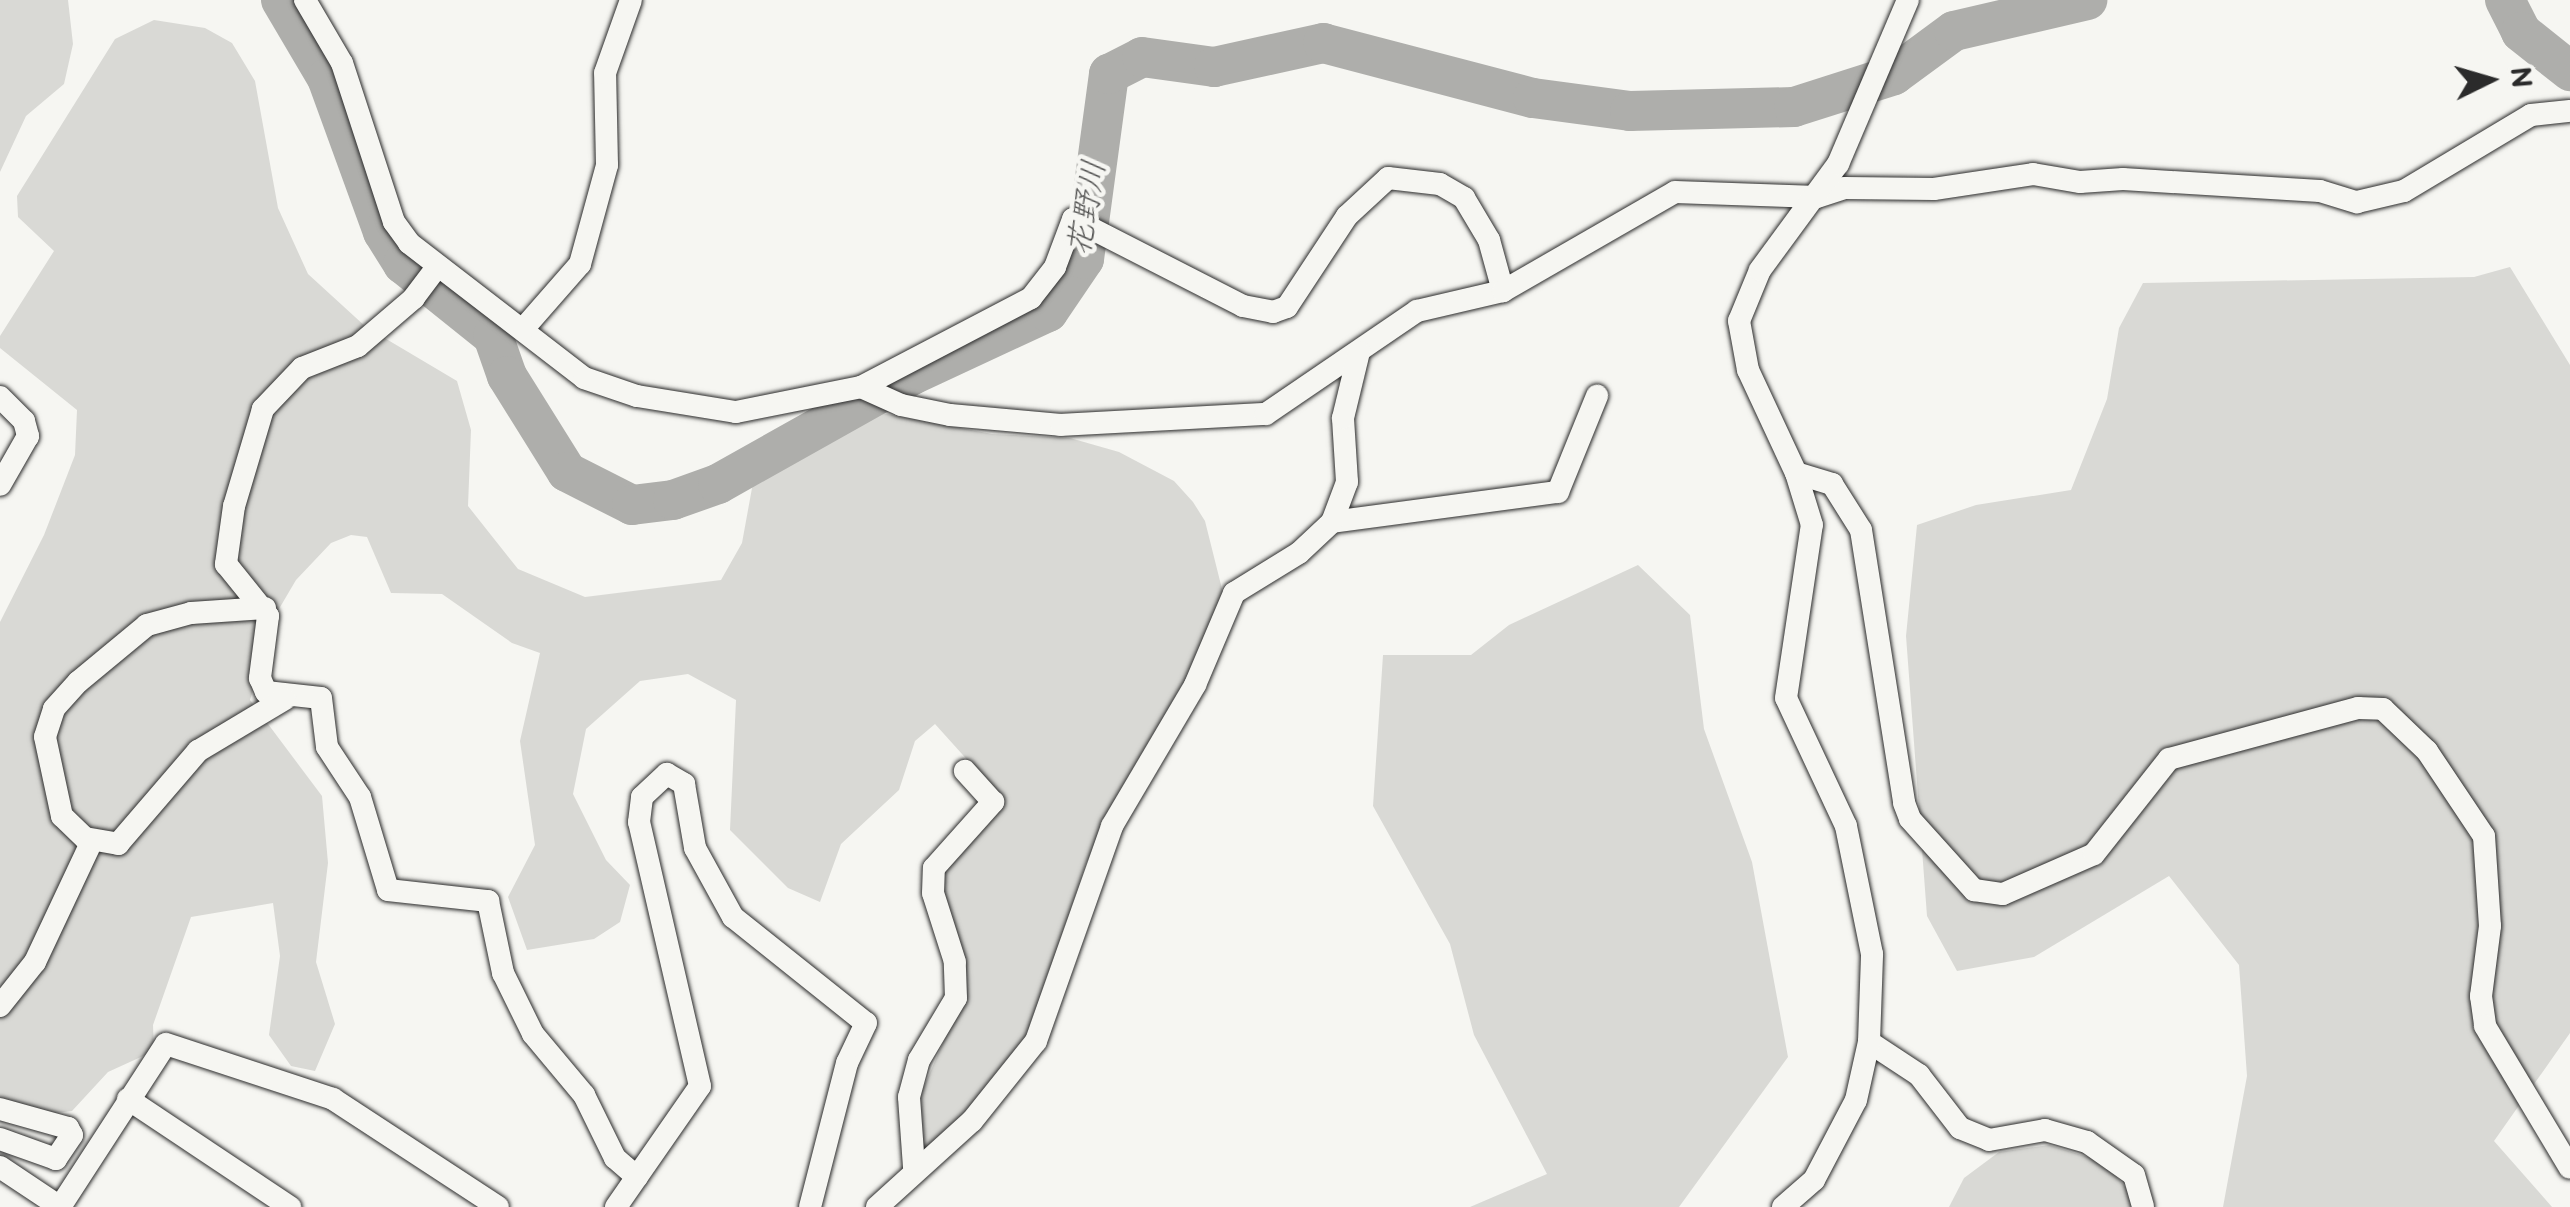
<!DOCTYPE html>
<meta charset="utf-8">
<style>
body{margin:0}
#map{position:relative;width:2570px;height:1207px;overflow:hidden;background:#f6f6f2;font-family:"Balsamiq Sans","Klee One",sans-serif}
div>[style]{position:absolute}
.green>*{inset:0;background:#d9d9d5}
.river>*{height:40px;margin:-20px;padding:0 20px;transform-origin:20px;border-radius:20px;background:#aeaeab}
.roads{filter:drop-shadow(0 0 2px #2b2b2b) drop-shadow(0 0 2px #2b2b2b)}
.minor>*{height:22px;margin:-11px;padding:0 11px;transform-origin:11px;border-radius:11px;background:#f6f6f2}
span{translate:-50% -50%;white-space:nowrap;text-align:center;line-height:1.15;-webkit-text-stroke:9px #f6f6f2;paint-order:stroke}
.water-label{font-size:32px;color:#525251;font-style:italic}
.north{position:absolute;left:2440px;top:30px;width:100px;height:100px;-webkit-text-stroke:8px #f6f6f2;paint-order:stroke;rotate:85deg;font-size:28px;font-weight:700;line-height:40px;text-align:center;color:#2b2b2b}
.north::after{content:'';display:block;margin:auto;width:35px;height:45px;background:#2b2b2b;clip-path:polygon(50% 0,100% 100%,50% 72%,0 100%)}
</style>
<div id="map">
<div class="green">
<i style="clip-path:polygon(0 0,68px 0,73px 44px,64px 84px,26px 116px,0 172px)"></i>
<i style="clip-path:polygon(154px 20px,205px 28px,232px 43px,255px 81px,278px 208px,308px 274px,366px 327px,457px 381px,471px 430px,468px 506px,518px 569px,585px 597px,721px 580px,742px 543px,756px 466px,815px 419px,871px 411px,992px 434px,1070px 438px,1119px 452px,1174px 481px,1193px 502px,1205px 521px,1225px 601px,1191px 678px,1086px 863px,1030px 1034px,993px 1091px,925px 1149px,917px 1138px,919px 1098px,962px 999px,941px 921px,941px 872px,998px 794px,935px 724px,915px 741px,899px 790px,841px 844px,820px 902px,788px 888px,730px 830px,736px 700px,688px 674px,640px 681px,586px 729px,573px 794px,606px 860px,630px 885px,620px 922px,594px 939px,527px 950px,508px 897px,535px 845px,520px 741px,540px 653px,512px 643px,442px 594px,391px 593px,367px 537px,351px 535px,331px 543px,296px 580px,276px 614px,250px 700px,322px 796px,328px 863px,316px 962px,335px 1024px,315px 1071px,291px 1066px,269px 1035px,280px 956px,273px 903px,191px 917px,153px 1025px,154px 1051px,108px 1072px,72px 1111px,40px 1115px,0 1101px,0 622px,44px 535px,75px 455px,77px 410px,0 348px,0 336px,54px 251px,18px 217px,17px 196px,115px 39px)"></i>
<i style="clip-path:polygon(2510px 267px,2570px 365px,2570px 1033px,2494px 1141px,2552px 1207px,2223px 1207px,2247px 1076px,2239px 965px,2169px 876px,2034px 957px,1957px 971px,1927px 916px,1906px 636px,1917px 525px,1976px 505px,2071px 490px,2107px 399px,2119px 328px,2143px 283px,2474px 277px)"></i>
<i style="clip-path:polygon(1638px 565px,1690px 615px,1704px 729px,1752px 862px,1788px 1057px,1679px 1207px,1470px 1207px,1547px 1174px,1474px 1035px,1450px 944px,1373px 806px,1383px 655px,1471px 655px,1509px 625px)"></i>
<i style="clip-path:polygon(2049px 1145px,2104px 1162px,2128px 1190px,2133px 1207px,1949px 1207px,1964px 1178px,1999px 1152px)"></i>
</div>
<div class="river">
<i style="left:281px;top:0;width:91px;rotate:59.5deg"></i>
<i style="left:327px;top:78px;width:164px;rotate:70deg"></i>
<i style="left:383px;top:232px;width:38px;rotate:58deg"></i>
<i style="left:403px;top:264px;width:115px;rotate:38.7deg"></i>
<i style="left:493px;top:336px;width:42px;rotate:70.7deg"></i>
<i style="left:507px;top:376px;width:113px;rotate:58deg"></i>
<i style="left:567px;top:472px;width:73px;rotate:26.9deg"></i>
<i style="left:632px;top:505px;width:41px;rotate:-7deg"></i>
<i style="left:673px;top:500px;width:48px;rotate:-19.6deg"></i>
<i style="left:718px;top:484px;width:223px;rotate:-29.3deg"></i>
<i style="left:912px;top:375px;width:150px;rotate:-24.9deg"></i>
<i style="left:1048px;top:312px;width:64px;rotate:-55.8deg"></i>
<i style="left:1084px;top:259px;width:187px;rotate:-82.3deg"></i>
<i style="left:1109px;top:74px;width:37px;rotate:-27deg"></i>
<i style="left:1142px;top:57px;width:73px;rotate:7.9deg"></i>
<i style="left:1214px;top:67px;width:112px;rotate:-12.4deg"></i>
<i style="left:1323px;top:43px;width:217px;rotate:14.7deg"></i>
<i style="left:1533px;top:98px;width:98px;rotate:7.6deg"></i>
<i style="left:1630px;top:111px;width:164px;rotate:-1.4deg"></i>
<i style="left:1794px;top:107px;width:105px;rotate:-17.7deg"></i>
<i style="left:1894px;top:75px;width:74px;rotate:-36.3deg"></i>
<i style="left:1954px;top:31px;width:137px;rotate:-13.1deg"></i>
<i style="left:2505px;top:0;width:36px;rotate:63deg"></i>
<i style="left:2521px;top:32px;width:63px;rotate:38.5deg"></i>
</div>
<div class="roads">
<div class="minor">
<i style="left:305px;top:0;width:73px;rotate:59.6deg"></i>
<i style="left:342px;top:63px;width:167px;rotate:71.9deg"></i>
<i style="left:394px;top:222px;width:26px;rotate:54deg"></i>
<i style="left:409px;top:243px;width:221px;rotate:37.6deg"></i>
<i style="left:584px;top:378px;width:56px;rotate:18.8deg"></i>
<i style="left:637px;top:396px;width:100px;rotate:9.2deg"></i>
<i style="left:736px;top:412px;width:127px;rotate:-11.3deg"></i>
<i style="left:861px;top:387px;width:192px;rotate:-27.6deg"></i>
<i style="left:1031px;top:298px;width:39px;rotate:-52deg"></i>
<i style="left:1055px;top:267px;width:51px;rotate:-69.4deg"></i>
<i style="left:1073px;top:219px;width:191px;rotate:27.1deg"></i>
<i style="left:1243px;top:306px;width:31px;rotate:11deg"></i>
<i style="left:1273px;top:312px;width:15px;rotate:-20deg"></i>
<i style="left:1287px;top:307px;width:109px;rotate:-56.6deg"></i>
<i style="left:1347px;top:216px;width:56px;rotate:-42.8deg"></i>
<i style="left:1388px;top:178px;width:52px;rotate:6.6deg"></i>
<i style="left:1440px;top:184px;width:28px;rotate:30deg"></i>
<i style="left:1464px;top:198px;width:49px;rotate:59.2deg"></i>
<i style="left:1489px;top:240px;width:53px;rotate:74.6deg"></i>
<i style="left:437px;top:267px;width:39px;rotate:127deg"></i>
<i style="left:414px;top:298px;width:74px;rotate:139.4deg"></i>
<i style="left:358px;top:346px;width:60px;rotate:158.6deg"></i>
<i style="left:302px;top:368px;width:57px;rotate:133.6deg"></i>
<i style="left:263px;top:409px;width:101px;rotate:106.6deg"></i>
<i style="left:234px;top:506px;width:59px;rotate:97.9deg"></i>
<i style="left:226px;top:564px;width:67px;rotate:51.1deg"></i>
<i style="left:268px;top:616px;width:63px;rotate:97.4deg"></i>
<i style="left:260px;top:678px;width:15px;rotate:67deg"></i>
<i style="left:266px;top:692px;width:55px;rotate:6.2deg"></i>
<i style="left:321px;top:698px;width:49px;rotate:83deg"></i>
<i style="left:327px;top:747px;width:60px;rotate:56.6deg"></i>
<i style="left:360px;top:797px;width:97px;rotate:73.2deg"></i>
<i style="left:388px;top:890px;width:101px;rotate:6.3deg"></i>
<i style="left:488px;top:901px;width:74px;rotate:78.2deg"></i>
<i style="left:503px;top:973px;width:68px;rotate:63.8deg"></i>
<i style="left:533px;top:1034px;width:80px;rotate:50.1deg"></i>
<i style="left:584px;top:1095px;width:70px;rotate:63.8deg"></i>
<i style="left:615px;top:1158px;width:29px;rotate:41deg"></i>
<i style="left:524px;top:328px;width:85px;rotate:-48.8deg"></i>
<i style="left:580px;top:264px;width:103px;rotate:-74.7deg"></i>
<i style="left:607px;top:165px;width:92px;rotate:-91.2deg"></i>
<i style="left:605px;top:73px;width:77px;rotate:-70.4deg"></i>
<i style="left:861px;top:387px;width:44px;rotate:24.2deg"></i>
<i style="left:901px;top:405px;width:50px;rotate:11.5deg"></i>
<i style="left:950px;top:415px;width:111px;rotate:5.1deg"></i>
<i style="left:1061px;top:425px;width:205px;rotate:-3.1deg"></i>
<i style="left:1266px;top:414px;width:183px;rotate:-34.3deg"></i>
<i style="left:1417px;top:311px;width:88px;rotate:-13.1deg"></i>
<i style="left:1503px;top:291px;width:198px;rotate:-29.9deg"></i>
<i style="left:1675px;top:192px;width:142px;rotate:2deg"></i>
<i style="left:1817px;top:197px;width:29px;rotate:-18deg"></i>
<i style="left:1845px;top:188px;width:89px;rotate:0.6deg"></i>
<i style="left:1934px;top:189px;width:100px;rotate:-8.6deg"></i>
<i style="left:2033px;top:174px;width:48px;rotate:9.7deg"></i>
<i style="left:2080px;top:182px;width:43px;rotate:-4deg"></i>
<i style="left:2123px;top:179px;width:197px;rotate:3.5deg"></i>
<i style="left:2320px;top:191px;width:39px;rotate:17deg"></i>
<i style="left:2357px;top:202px;width:48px;rotate:-13.2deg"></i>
<i style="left:2404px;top:191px;width:148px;rotate:-30.9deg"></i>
<i style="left:2531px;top:115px;width:39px;rotate:-6deg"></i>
<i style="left:0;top:397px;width:34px;rotate:45deg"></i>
<i style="left:24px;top:421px;width:16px;rotate:75deg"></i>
<i style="left:28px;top:436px;width:56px;rotate:119.7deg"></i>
<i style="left:1796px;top:473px;width:38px;rotate:17deg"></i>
<i style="left:1832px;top:484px;width:54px;rotate:57.8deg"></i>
<i style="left:1861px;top:530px;width:276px;rotate:81deg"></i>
<i style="left:1904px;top:803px;width:17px;rotate:69deg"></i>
<i style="left:1910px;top:819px;width:96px;rotate:48deg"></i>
<i style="left:1974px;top:890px;width:29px;rotate:8deg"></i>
<i style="left:2003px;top:894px;width:99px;rotate:-23.7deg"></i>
<i style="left:2094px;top:854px;width:121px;rotate:-51.7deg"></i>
<i style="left:2169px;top:759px;width:196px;rotate:-15.1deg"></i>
<i style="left:2358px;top:708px;width:25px;rotate:2deg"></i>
<i style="left:2383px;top:709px;width:61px;rotate:43.7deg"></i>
<i style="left:2427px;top:751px;width:102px;rotate:56.2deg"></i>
<i style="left:2484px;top:836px;width:90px;rotate:86.2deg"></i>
<i style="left:2490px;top:926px;width:71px;rotate:97.3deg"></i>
<i style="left:2481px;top:996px;width:30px;rotate:82deg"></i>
<i style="left:2485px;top:1026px;width:165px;rotate:59.1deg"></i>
<i style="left:1332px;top:522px;width:228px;rotate:-7.6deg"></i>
<i style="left:1558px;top:492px;width:104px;rotate:-67.9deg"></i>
<i style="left:265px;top:608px;width:74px;rotate:176.1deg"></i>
<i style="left:191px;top:613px;width:46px;rotate:164.7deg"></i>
<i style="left:147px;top:625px;width:89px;rotate:140.4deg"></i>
<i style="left:78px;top:682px;width:36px;rotate:132deg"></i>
<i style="left:54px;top:709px;width:29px;rotate:108deg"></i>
<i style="left:45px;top:737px;width:81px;rotate:77.9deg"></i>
<i style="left:62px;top:816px;width:32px;rotate:44deg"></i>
<i style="left:85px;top:838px;width:34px;rotate:10deg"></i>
<i style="left:118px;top:844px;width:123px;rotate:-49.3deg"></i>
<i style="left:198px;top:751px;width:101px;rotate:-30.9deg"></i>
<i style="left:0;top:1006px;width:56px;rotate:-51.5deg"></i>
<i style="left:35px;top:962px;width:134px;rotate:-64.8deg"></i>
<i style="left:1869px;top:1042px;width:60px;rotate:33.4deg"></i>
<i style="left:1919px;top:1075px;width:67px;rotate:52.3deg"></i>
<i style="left:1960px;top:1128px;width:31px;rotate:22deg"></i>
<i style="left:1989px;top:1140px;width:57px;rotate:-10.1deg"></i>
<i style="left:2045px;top:1130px;width:44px;rotate:15.9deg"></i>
<i style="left:2087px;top:1142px;width:57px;rotate:35.1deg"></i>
<i style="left:2134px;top:1175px;width:33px;rotate:74deg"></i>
<i style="left:128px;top:1099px;width:195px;rotate:33.7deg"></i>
<i style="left:0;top:1109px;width:71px;rotate:15.6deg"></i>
<i style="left:68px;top:1128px;width:8px;rotate:60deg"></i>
<i style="left:72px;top:1135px;width:29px;rotate:124deg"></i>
<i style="left:56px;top:1159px;width:59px;rotate:-160.3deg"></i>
<i style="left:0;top:1167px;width:72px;rotate:33.7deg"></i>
<i style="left:914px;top:1167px;width:70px;rotate:-94.1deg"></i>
<i style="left:909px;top:1097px;width:38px;rotate:-75deg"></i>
<i style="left:919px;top:1060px;width:72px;rotate:-59.2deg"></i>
<i style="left:956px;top:998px;width:36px;rotate:-92deg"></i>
<i style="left:955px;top:962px;width:72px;rotate:-107.7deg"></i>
<i style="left:933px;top:893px;width:25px;rotate:-88deg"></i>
<i style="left:934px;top:868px;width:89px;rotate:-48.2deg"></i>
<i style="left:993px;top:802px;width:42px;rotate:-132.1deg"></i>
<i style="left:60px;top:1207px;width:194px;rotate:-57deg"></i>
<i style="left:166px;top:1044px;width:176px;rotate:18.2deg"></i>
<i style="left:333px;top:1099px;width:197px;rotate:33.2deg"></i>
<i style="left:616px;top:1207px;width:147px;rotate:-55.2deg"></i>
<i style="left:700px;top:1086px;width:271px;rotate:-103deg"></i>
<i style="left:639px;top:822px;width:25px;rotate:-83deg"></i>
<i style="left:642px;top:797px;width:34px;rotate:-43deg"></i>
<i style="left:667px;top:774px;width:20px;rotate:30deg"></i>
<i style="left:684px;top:784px;width:65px;rotate:80.2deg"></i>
<i style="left:695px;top:848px;width:79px;rotate:61.2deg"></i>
<i style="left:733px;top:917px;width:170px;rotate:38.6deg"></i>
<i style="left:866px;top:1023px;width:44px;rotate:115.4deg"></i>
<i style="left:847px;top:1063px;width:149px;rotate:104.4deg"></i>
<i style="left:877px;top:1207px;width:128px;rotate:-42.2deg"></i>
<i style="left:972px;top:1121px;width:102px;rotate:-51.3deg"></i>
<i style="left:1036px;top:1041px;width:228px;rotate:-70.5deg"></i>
<i style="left:1112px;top:826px;width:164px;rotate:-59.5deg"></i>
<i style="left:1195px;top:685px;width:100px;rotate:-67deg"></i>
<i style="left:1234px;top:593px;width:76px;rotate:-31.6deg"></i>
<i style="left:1299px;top:553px;width:45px;rotate:-43.2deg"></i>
<i style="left:1332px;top:522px;width:43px;rotate:-69.4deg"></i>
<i style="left:1347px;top:482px;width:64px;rotate:-93.6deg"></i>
<i style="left:1343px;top:418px;width:68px;rotate:-76.4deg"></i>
<i style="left:1783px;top:1207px;width:41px;rotate:-41.1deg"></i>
<i style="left:1814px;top:1180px;width:90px;rotate:-62.3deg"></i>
<i style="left:1856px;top:1100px;width:59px;rotate:-77.4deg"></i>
<i style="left:1869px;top:1042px;width:88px;rotate:-88deg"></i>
<i style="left:1872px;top:954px;width:131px;rotate:-101.5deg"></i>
<i style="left:1846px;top:826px;width:141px;rotate:-115.1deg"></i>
<i style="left:1786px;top:698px;width:175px;rotate:-81.5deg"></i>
<i style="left:1812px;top:525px;width:54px;rotate:-107.1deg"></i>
<i style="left:1796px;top:473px;width:114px;rotate:-115deg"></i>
<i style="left:1748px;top:370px;width:50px;rotate:-100.4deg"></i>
<i style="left:1739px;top:321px;width:55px;rotate:-67.6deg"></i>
<i style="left:1760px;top:270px;width:132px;rotate:-53.7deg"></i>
<i style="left:1838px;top:164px;width:178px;rotate:-66.9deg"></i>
</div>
</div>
<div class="water-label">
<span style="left:1088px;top:208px;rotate:-80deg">花野川</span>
</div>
<div class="north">N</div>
</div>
